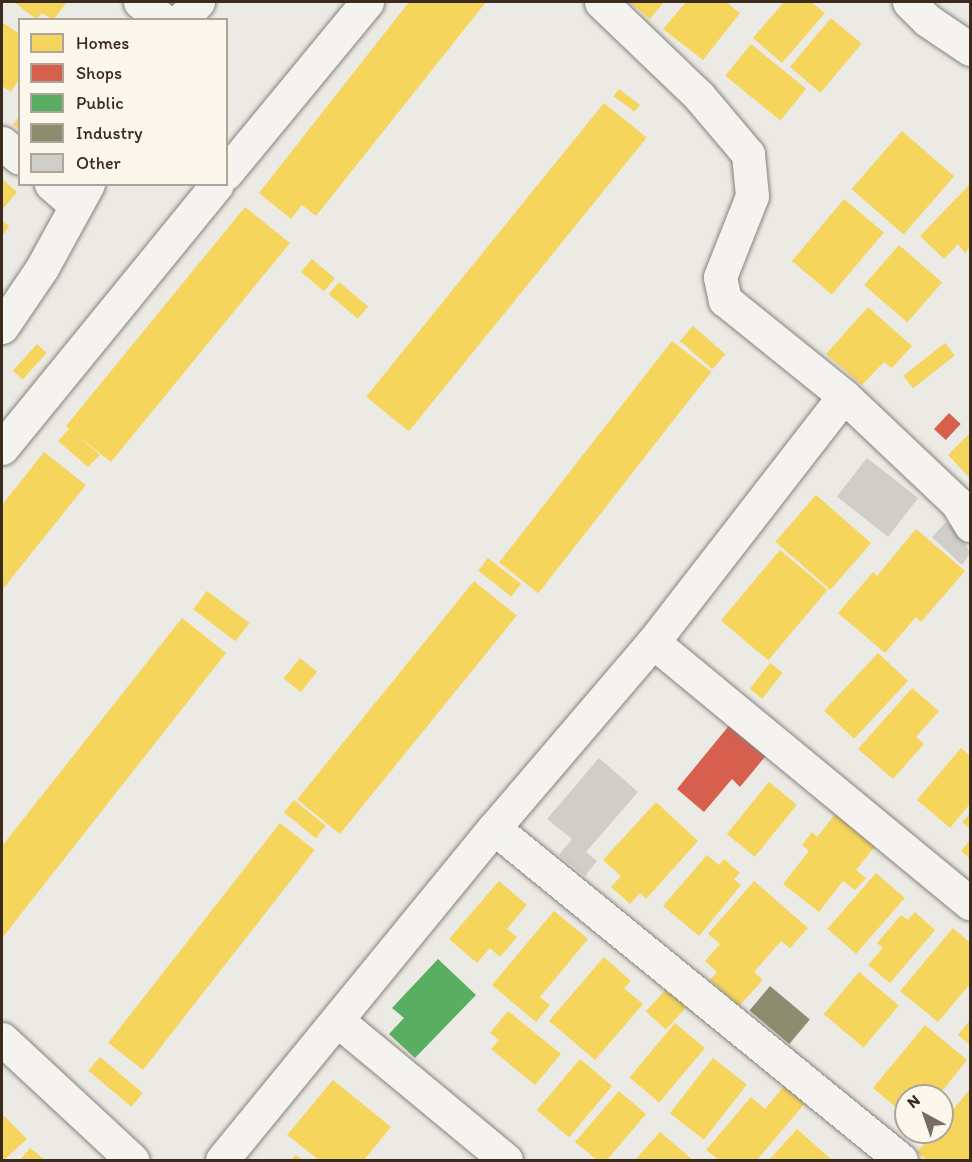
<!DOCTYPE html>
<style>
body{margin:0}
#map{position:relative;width:972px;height:1162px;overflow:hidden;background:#eceae4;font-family:Itim,sans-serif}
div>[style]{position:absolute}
.homes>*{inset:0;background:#f6d55c;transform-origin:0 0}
.shops>*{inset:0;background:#d6604d;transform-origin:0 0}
.public>*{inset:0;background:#5aae61}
.industry>*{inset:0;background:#8c8c6e;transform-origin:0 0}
.building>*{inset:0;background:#d0cec9;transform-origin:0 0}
.roads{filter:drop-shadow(0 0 2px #86827c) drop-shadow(0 0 2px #86827c)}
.minor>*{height:33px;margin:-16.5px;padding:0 16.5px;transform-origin:16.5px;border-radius:16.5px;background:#f4f3ef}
span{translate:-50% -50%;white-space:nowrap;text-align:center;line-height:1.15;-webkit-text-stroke:6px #fbf7ec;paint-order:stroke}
.frame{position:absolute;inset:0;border:3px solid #3b2a1e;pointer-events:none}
.legend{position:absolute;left:18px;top:18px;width:210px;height:168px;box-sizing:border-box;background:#fbf7ec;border:2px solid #aea59a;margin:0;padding:8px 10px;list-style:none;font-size:18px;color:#3b2a1e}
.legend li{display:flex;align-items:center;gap:12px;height:30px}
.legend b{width:30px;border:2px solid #aea59a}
.north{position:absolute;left:894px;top:1084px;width:60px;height:60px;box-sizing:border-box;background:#fbf7ec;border:2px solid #aea59a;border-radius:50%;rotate:320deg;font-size:16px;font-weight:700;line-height:24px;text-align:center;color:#3b2a1e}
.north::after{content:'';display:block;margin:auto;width:21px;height:27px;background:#796d63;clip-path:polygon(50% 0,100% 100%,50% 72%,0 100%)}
</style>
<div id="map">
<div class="homes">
<i style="clip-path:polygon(14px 2px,67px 2px,53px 20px,42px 13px,36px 19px)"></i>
<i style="clip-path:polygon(409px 2px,486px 2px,316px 216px,302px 205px,291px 219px,259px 193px)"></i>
<i style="clip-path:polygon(629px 2px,664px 2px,650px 19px)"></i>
<i style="clip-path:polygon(686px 2px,726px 2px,740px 13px,703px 60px,663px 29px)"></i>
<i style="clip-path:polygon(784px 2px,811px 2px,825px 13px,782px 63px,753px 38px)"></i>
<i style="left:831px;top:18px;width:40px;height:64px;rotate:40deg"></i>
<i style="clip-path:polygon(3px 23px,20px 34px,20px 78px,11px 92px,2px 86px)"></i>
<i style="left:751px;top:44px;width:71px;height:41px;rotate:39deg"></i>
<i style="left:619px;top:89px;width:26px;height:9px;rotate:37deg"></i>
<i style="left:604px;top:103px;width:55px;height:378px;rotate:39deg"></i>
<i style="clip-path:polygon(20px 115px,20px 129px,13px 125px)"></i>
<i style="left:902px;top:131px;width:69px;height:77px;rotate:41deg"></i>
<i style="clip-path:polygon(2px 179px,17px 192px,2px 210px)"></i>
<i style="clip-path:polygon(970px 184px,970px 247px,965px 253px,958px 244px,944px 259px,920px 236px)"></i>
<i style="left:844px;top:199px;width:52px;height:81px;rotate:40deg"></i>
<i style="clip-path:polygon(245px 207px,290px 243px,111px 462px,78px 436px,100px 455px,88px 467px,58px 441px,69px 429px,66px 426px)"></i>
<i style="clip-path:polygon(2px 220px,9px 226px,2px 236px)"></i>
<i style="left:899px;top:245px;width:57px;height:53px;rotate:41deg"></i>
<i style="left:312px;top:259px;width:30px;height:17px;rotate:40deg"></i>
<i style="left:339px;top:282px;width:38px;height:16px;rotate:40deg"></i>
<i style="clip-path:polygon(868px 307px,912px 346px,892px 368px,884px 362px,862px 385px,826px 354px)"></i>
<i style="left:693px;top:326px;width:43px;height:20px;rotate:41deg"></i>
<i style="left:672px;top:341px;width:50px;height:281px;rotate:38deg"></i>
<i style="left:945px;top:343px;width:16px;height:53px;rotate:52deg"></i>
<i style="left:37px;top:344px;width:13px;height:36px;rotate:42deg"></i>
<i style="clip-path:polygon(970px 433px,970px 478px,948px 455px)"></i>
<i style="clip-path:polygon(44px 452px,86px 485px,2px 590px,2px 505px)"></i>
<i style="left:816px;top:495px;width:73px;height:62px;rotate:41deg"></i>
<i style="clip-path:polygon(916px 529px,965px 571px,921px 622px,916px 617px,885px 653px,838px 613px,873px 572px,877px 576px)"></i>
<i style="left:780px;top:550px;width:62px;height:92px;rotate:40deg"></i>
<i style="left:488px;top:558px;width:42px;height:16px;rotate:38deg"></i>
<i style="left:474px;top:581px;width:55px;height:281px;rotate:39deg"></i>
<i style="left:207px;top:591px;width:53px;height:23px;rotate:37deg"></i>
<i style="clip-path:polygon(182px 618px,226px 653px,2px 938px,2px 846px)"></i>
<i style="left:878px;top:653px;width:41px;height:79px;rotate:43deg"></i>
<i style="left:300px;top:658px;width:22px;height:26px;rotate:39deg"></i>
<i style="left:770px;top:663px;width:16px;height:33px;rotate:38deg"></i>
<i style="clip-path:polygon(912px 688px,939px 711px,916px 737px,924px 744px,893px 779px,858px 749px)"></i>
<i style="clip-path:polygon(961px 748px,970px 756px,970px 804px,950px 828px,917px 800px)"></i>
<i style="left:769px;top:782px;width:36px;height:67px;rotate:39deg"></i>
<i style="left:294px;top:800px;width:41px;height:16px;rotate:39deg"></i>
<i style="clip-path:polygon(656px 802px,698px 841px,646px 899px,640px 893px,630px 904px,611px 887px,621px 876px,603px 860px)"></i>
<i style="clip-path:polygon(836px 813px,876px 845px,856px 870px,866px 878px,855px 890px,843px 881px,819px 912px,783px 884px,809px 851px,802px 845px,812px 832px,817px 837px)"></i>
<i style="clip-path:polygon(970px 813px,970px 829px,962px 822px)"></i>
<i style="left:280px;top:823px;width:44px;height:279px;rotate:38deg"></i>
<i style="clip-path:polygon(970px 840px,970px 859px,961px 851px)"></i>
<i style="clip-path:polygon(707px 855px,719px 865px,724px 859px,740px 873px,734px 879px,741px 885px,699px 936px,663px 906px)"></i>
<i style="left:876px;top:873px;width:38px;height:74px;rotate:41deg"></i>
<i style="clip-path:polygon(499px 881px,527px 905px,507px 929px,517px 937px,500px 957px,490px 948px,477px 963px,449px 939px)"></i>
<i style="clip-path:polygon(754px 881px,808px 928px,790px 948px,781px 941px,754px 972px,763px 980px,739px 1006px,710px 980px,717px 972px,705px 961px,720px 944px,708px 934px)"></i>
<i style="clip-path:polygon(554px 911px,588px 939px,540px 997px,550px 1005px,536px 1022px,492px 985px)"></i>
<i style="clip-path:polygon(915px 912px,935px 930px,890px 983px,868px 965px,883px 948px,877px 943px,901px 915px,908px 920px)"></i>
<i style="clip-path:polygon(953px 928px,970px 943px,970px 984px,938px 1022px,900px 991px)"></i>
<i style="clip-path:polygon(604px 957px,631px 981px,624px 988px,643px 1004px,595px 1060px,549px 1021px)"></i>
<i style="left:859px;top:972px;width:52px;height:55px;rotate:40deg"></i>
<i style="left:668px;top:987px;width:27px;height:33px;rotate:42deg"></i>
<i style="clip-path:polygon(508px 1011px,561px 1054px,535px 1085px,491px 1049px,499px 1040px,490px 1033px)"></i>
<i style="clip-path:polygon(970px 1020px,970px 1045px,958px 1035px)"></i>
<i style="left:675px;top:1023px;width:39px;height:71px;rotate:40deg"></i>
<i style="clip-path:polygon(925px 1025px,967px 1060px,938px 1096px,906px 1096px,898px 1109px,873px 1088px)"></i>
<i style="left:100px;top:1057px;width:56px;height:18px;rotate:40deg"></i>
<i style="left:713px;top:1058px;width:43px;height:70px;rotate:38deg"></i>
<i style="left:580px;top:1059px;width:42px;height:67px;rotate:40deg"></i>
<i style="clip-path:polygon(333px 1080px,391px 1127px,364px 1160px,319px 1160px,287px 1135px)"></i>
<i style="clip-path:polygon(785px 1085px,806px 1102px,757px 1160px,719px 1160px,706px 1150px,751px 1097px,765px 1109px)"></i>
<i style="clip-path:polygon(970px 1089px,970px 1159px,927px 1160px,917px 1152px,934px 1132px,942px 1132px,942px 1123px)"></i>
<i style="clip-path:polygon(619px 1091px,646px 1114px,607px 1160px,597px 1160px,575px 1142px)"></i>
<i style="clip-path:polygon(2px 1114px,27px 1139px,4px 1160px,2px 1160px)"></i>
<i style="clip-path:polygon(797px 1129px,832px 1160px,769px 1160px)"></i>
<i style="clip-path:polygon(660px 1132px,693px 1160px,635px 1160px)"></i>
<i style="clip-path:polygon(30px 1148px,45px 1160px,20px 1160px)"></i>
<i style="clip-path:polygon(296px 1155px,303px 1160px,291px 1160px)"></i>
</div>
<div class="shops">
<i style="left:949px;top:413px;width:16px;height:22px;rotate:43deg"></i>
<i style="clip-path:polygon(732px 722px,769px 752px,740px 787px,732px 779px,704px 812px,677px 789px)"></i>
</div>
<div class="public">
<i style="clip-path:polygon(438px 959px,476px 995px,415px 1058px,389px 1034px,404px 1018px,392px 1008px)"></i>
</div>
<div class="industry">
<i style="left:770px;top:986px;width:52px;height:32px;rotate:40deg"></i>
</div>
<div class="building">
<i style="left:867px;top:458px;width:65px;height:49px;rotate:38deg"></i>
<i style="clip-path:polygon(946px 522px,960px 534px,970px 553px,962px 565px,932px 537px)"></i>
<i style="clip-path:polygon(599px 758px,638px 792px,586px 852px,597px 861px,585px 876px,559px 855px,572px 839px,547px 819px)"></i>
</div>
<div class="roads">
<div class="minor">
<i style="left:140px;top:2px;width:29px;rotate:38deg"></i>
<i style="left:601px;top:2px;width:136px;rotate:43.8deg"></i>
<i style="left:699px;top:96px;width:76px;rotate:49.8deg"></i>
<i style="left:748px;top:154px;width:42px;rotate:84.6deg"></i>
<i style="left:752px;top:196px;width:87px;rotate:111.6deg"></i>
<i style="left:720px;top:277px;width:24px;rotate:78deg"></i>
<i style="left:725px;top:300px;width:153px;rotate:38.9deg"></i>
<i style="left:844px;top:396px;width:156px;rotate:43.4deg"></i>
<i style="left:957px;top:503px;width:26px;rotate:59deg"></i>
<i style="left:909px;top:2px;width:25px;rotate:45deg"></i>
<i style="left:927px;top:20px;width:52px;rotate:34deg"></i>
<i style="left:181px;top:20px;width:25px;rotate:-47deg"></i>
<i style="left:2px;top:143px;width:23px;rotate:40deg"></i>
<i style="left:226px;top:173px;width:222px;rotate:-50.5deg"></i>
<i style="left:51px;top:184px;width:33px;rotate:41deg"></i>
<i style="left:2px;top:327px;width:71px;rotate:-55.9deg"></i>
<i style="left:42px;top:268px;width:96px;rotate:-61.3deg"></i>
<i style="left:2px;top:448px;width:340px;rotate:-50.8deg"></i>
<i style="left:653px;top:642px;width:411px;rotate:39.5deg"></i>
<i style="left:494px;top:828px;width:525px;rotate:39.2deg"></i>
<i style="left:338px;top:1021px;width:218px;rotate:39.6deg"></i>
<i style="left:2px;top:1039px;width:178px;rotate:42.9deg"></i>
<i style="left:222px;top:1160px;width:429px;rotate:-50.7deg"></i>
<i style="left:494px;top:828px;width:245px;rotate:-49.5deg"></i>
<i style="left:653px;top:642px;width:311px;rotate:-52.2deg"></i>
</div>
</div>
<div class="frame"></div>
<ul class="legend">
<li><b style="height:16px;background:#f6d55c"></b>Homes</li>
<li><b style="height:16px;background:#d6604d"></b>Shops</li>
<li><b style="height:16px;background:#5aae61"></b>Public</li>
<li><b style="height:16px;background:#8c8c6e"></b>Industry</li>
<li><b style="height:16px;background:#d0cec9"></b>Other</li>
</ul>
<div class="north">N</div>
</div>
